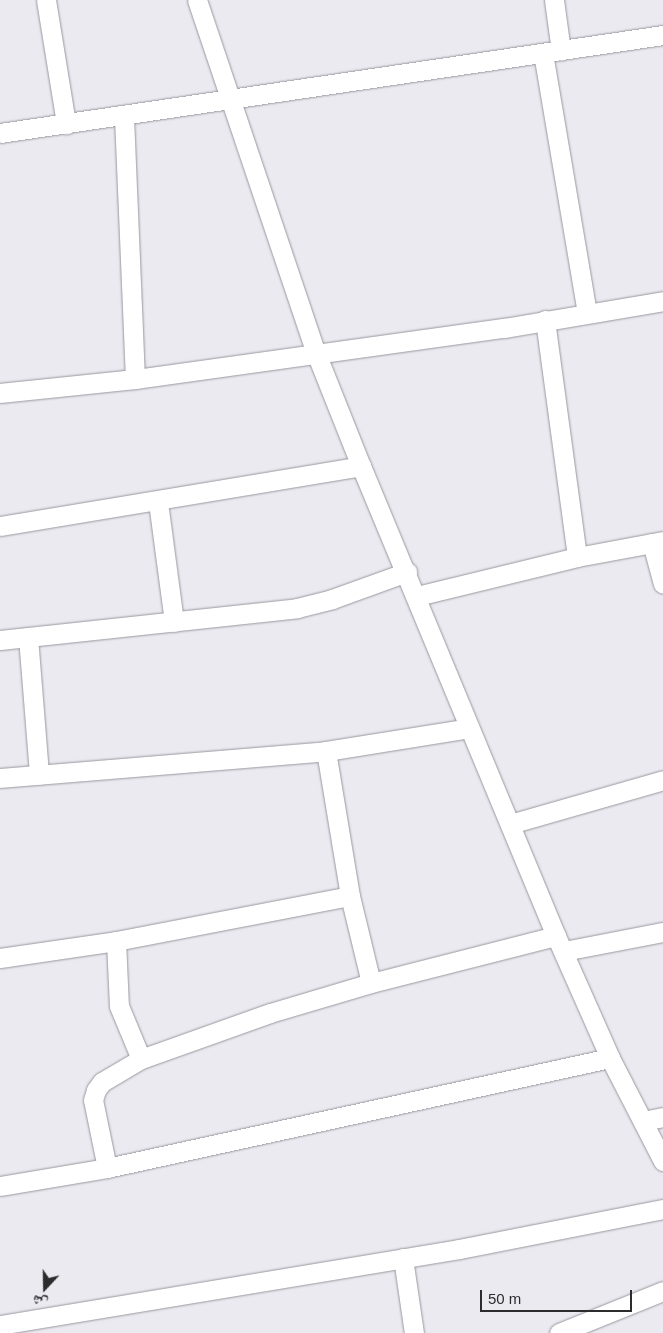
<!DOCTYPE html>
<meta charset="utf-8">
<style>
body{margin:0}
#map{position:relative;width:663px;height:1333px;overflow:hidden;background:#eceaf1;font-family:Arial,"Noto Naskh Arabic",sans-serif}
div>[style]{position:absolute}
.roads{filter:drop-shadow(0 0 1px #99979e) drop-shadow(0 0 1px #99979e)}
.minor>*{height:19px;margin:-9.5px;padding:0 9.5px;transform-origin:9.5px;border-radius:9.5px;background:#fff}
span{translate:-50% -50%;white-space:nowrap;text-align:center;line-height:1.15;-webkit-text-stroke:4px #eceaf1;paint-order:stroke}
.north{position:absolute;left:20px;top:1263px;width:50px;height:50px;-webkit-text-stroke:4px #eceaf1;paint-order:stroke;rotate:201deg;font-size:14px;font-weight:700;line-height:20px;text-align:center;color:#2c2b2e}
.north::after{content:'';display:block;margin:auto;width:18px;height:22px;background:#2c2b2e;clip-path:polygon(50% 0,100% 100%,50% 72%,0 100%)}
.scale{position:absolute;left:480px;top:1290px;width:152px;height:22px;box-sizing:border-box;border:2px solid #2c2b2e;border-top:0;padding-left:6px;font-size:15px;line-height:18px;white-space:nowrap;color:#2c2b2e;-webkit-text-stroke:4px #eceaf1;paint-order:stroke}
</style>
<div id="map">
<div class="roads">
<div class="minor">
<i style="left:46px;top:0;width:126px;rotate:80.8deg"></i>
<i style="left:197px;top:0;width:373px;rotate:71.4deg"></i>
<i style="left:316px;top:353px;width:122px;rotate:68.3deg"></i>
<i style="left:361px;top:466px;width:509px;rotate:67.47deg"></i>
<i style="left:556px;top:936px;width:133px;rotate:66.1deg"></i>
<i style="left:610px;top:1058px;width:116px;rotate:62.8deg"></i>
<i style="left:554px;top:0;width:51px;rotate:82.2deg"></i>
<i style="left:543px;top:53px;width:263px;rotate:80.4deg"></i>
<i style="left:124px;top:117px;width:262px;rotate:87.6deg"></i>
<i style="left:0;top:133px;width:670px;rotate:-8.41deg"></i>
<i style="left:545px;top:320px;width:239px;rotate:82.3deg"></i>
<i style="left:0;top:393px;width:136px;rotate:-5.9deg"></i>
<i style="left:135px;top:379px;width:373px;rotate:-7.9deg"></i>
<i style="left:504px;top:328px;width:161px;rotate:-9.6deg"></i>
<i style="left:158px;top:502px;width:121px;rotate:82.4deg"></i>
<i style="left:0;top:526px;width:366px;rotate:-9.4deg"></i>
<i style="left:652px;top:543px;width:42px;rotate:75deg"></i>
<i style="left:417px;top:596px;width:165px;rotate:-13.7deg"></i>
<i style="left:577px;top:557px;width:87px;rotate:-10.5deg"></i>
<i style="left:28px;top:637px;width:138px;rotate:85.4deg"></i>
<i style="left:0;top:640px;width:299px;rotate:-6.1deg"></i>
<i style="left:297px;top:608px;width:36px;rotate:-14deg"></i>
<i style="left:332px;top:599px;width:80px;rotate:-19.8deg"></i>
<i style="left:326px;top:751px;width:147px;rotate:80.6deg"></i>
<i style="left:350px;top:896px;width:89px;rotate:76.4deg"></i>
<i style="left:0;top:778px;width:327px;rotate:-4.7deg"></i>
<i style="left:326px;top:751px;width:145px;rotate:-9.1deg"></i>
<i style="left:510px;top:824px;width:159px;rotate:-16deg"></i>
<i style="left:116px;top:941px;width:65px;rotate:87.4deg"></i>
<i style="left:119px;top:1006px;width:57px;rotate:67.5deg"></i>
<i style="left:564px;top:951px;width:101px;rotate:-10.9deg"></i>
<i style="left:0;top:958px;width:117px;rotate:-8.3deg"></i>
<i style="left:116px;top:941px;width:238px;rotate:-10.9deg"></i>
<i style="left:643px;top:1121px;width:20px;rotate:-11deg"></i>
<i style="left:107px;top:1168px;width:69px;rotate:-101.6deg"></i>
<i style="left:93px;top:1100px;width:10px;rotate:-73deg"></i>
<i style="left:96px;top:1090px;width:10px;rotate:-53deg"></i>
<i style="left:102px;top:1082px;width:45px;rotate:-30.5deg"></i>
<i style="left:141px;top:1059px;width:137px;rotate:-19.6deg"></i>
<i style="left:270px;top:1013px;width:105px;rotate:-16.5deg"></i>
<i style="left:371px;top:983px;width:191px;rotate:-14.3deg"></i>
<i style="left:0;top:1186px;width:109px;rotate:-9.5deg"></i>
<i style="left:107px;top:1168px;width:515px;rotate:-12.34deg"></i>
<i style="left:403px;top:1258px;width:76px;rotate:81.7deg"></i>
<i style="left:0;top:1325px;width:465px;rotate:-9.4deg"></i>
<i style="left:459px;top:1249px;width:208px;rotate:-11.1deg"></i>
<i style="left:559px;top:1333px;width:112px;rotate:-22deg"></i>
</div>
</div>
<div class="north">ش</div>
<div class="scale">50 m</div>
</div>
